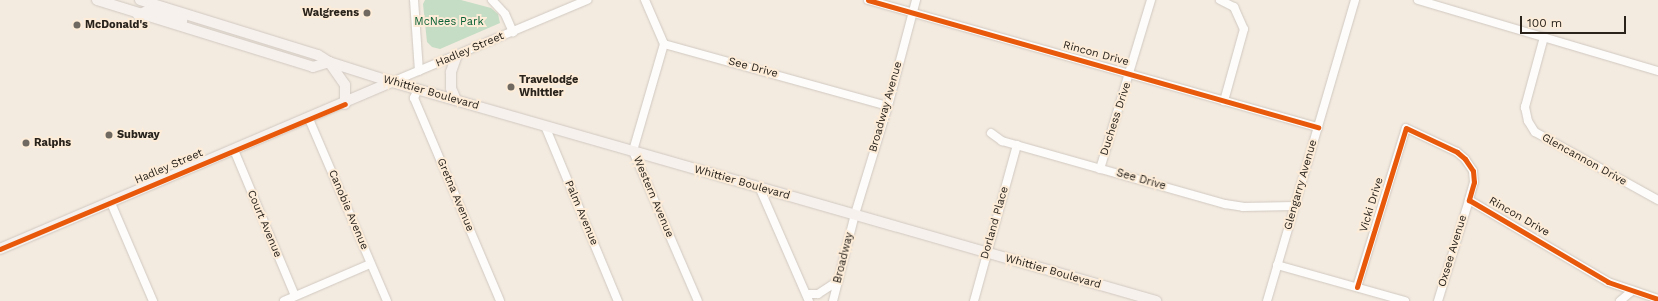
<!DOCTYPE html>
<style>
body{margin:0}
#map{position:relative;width:1658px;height:301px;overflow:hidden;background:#f4ebe0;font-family:"Work Sans",sans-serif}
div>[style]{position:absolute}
.green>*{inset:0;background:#c5ddc4}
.roads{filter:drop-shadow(0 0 1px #d0c9c1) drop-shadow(0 0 1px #d0c9c1)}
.minor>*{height:8px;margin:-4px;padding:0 4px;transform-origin:4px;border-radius:4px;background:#fdfcfa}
.major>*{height:10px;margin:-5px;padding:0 5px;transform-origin:5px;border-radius:5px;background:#f7f1ee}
.cycleway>*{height:5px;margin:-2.5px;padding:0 2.5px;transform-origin:2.5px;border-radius:2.5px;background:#e8590c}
.dots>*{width:11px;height:11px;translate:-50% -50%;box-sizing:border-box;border:2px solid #fcecd8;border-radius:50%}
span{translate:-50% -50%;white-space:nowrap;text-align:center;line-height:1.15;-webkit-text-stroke:4px #fcecd8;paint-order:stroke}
.poi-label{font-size:11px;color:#29231c;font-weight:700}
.right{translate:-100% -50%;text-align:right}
.left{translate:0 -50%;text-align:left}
.park-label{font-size:11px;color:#0b6135}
.street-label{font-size:11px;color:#29231c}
.scale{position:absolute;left:1520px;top:16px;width:106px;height:18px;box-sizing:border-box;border:2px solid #29231c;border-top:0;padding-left:5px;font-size:12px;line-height:14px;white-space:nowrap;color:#29231c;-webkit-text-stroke:3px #fcecd8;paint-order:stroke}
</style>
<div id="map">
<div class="green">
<i style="clip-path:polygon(425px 0,461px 0,491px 8px,498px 14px,500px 23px,440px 49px,432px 47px,427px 42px,423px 4px)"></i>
</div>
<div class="roads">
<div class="minor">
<i style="left:414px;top:0;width:71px;rotate:86deg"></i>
<i style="left:492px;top:0;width:19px;rotate:47deg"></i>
<i style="left:505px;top:14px;width:20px;rotate:66deg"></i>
<i style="left:645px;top:0;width:48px;rotate:66.6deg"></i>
<i style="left:664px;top:44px;width:232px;rotate:15.5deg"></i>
<i style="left:868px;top:0;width:468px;rotate:15.8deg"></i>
<i style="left:1220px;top:0;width:16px;rotate:27deg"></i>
<i style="left:1234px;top:7px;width:24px;rotate:66deg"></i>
<i style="left:1244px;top:29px;width:75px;rotate:105.5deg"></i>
<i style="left:1418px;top:0;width:250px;rotate:16.5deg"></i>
<i style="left:1544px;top:37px;width:73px;rotate:105.2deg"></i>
<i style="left:1525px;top:107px;width:14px;rotate:78deg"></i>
<i style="left:1528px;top:121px;width:13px;rotate:58deg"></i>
<i style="left:1535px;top:132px;width:141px;rotate:28.9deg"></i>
<i style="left:664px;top:44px;width:111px;rotate:106.2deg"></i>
<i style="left:633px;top:151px;width:163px;rotate:66.6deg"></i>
<i style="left:392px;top:82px;width:212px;rotate:-22.8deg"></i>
<i style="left:418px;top:89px;width:10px;rotate:114deg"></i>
<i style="left:414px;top:98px;width:220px;rotate:67deg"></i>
<i style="left:309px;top:119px;width:198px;rotate:66.8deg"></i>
<i style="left:545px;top:126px;width:190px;rotate:67.4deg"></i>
<i style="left:991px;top:133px;width:14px;rotate:36deg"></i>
<i style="left:1002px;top:141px;width:232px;rotate:15.8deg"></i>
<i style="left:1225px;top:204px;width:18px;rotate:9deg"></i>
<i style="left:1243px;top:207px;width:51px;rotate:-1.1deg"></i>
<i style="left:234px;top:150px;width:158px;rotate:67.3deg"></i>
<i style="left:1100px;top:169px;width:177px;rotate:-73.2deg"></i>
<i style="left:760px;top:189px;width:122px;rotate:66.4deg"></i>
<i style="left:111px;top:203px;width:107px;rotate:66.8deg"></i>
<i style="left:1277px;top:265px;width:133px;rotate:15.7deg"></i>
<i style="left:1357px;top:287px;width:166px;rotate:-72.9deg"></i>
<i style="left:1406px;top:128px;width:56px;rotate:25.2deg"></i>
<i style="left:1457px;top:152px;width:11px;rotate:41deg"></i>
<i style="left:1465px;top:159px;width:14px;rotate:56deg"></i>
<i style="left:1473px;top:171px;width:11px;rotate:85deg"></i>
<i style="left:1474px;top:182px;width:19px;rotate:106deg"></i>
<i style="left:1469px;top:200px;width:161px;rotate:30.5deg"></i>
<i style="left:1608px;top:282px;width:53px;rotate:18.8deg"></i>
<i style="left:807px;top:294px;width:11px"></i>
<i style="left:818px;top:294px;width:24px;rotate:-33deg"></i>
<i style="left:284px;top:301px;width:94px;rotate:-23.3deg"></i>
<i style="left:833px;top:301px;width:90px;rotate:-75.8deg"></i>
<i style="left:855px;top:214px;width:113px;rotate:-73deg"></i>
<i style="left:888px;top:106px;width:110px;rotate:-75.2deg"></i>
<i style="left:974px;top:301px;width:162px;rotate:-74.6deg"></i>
<i style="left:1267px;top:301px;width:314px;rotate:-73.7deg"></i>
<i style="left:1438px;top:301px;width:106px;rotate:-72.9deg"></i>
<i style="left:1620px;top:301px;width:16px;rotate:-40deg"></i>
</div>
<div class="major">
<i style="left:97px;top:0;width:226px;rotate:17.2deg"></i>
<i style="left:313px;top:67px;width:17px;rotate:-17deg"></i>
<i style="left:140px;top:0;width:186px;rotate:17.2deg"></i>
<i style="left:318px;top:55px;width:13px;rotate:32deg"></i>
<i style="left:329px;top:62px;width:66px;rotate:17.6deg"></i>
<i style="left:392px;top:82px;width:795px;rotate:15.99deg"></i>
<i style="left:138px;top:15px;width:12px;rotate:-24deg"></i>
<i style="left:149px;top:10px;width:35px;rotate:18deg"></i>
<i style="left:329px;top:62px;width:28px;rotate:55deg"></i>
<i style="left:345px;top:85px;width:19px;rotate:90deg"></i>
<i style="left:456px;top:100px;width:13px;rotate:-113deg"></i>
<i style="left:451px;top:88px;width:16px;rotate:-90deg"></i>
<i style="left:451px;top:72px;width:18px;rotate:-71deg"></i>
<i style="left:0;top:249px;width:426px;rotate:-23.1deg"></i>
</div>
</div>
<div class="cycleway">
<i style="left:868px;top:0;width:468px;rotate:15.8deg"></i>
<i style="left:0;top:249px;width:374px;rotate:-22.8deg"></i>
<i style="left:1357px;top:287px;width:166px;rotate:-72.9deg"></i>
<i style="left:1406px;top:128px;width:56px;rotate:25.2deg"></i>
<i style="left:1457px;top:152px;width:11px;rotate:41deg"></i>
<i style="left:1465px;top:159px;width:14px;rotate:56deg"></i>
<i style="left:1473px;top:171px;width:11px;rotate:85deg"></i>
<i style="left:1474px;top:182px;width:19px;rotate:106deg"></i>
<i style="left:1469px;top:200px;width:161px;rotate:30.5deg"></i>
<i style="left:1608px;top:282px;width:53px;rotate:18.8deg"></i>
</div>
<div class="dots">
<i style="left:367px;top:13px;background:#706961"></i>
<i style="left:77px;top:25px;background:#706961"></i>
<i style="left:511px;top:87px;background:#706961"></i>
<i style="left:109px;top:135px;background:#706961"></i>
<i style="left:26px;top:143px;background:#706961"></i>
</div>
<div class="poi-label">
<span class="right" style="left:359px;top:13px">Walgreens</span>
<span class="left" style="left:85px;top:25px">McDonald's</span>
<span class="left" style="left:519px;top:87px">Travelodge<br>Whittier</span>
<span class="left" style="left:117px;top:135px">Subway</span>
<span class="left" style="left:34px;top:143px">Ralphs</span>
</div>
<div class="park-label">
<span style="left:449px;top:22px">McNees Park</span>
</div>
<div class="street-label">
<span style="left:470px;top:50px;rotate:-23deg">Hadley Street</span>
<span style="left:1096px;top:54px;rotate:15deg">Rincon Drive</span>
<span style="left:753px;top:68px;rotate:15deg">See Drive</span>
<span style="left:431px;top:93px;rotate:16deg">Whittier Boulevard</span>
<span style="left:886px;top:107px;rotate:-74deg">Broadway Avenue</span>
<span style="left:1116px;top:119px;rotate:-72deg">Duchess Drive</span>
<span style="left:1584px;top:160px;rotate:29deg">Glencannon Drive</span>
<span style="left:169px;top:167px;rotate:-23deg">Hadley Street</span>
<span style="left:1141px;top:180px;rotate:16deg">See Drive</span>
<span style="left:742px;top:183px;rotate:16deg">Whittier Boulevard</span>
<span style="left:1301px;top:185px;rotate:-74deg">Glengarry Avenue</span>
<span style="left:455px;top:195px;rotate:67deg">Gretna Avenue</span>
<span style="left:653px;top:197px;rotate:67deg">Western Avenue</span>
<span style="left:1372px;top:205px;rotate:-73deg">Vicki Drive</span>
<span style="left:348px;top:210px;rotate:67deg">Canobie Avenue</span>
<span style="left:581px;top:213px;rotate:67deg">Palm Avenue</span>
<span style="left:1519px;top:217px;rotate:30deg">Rincon Drive</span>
<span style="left:995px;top:223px;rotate:-74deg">Dorland Place</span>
<span style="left:264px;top:224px;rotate:67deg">Court Avenue</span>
<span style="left:1453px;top:251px;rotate:-73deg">Oxsee Avenue</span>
<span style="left:844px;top:258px;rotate:-76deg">Broadway</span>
<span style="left:1053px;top:272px;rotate:16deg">Whittier Boulevard</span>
</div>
<div class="scale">100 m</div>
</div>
